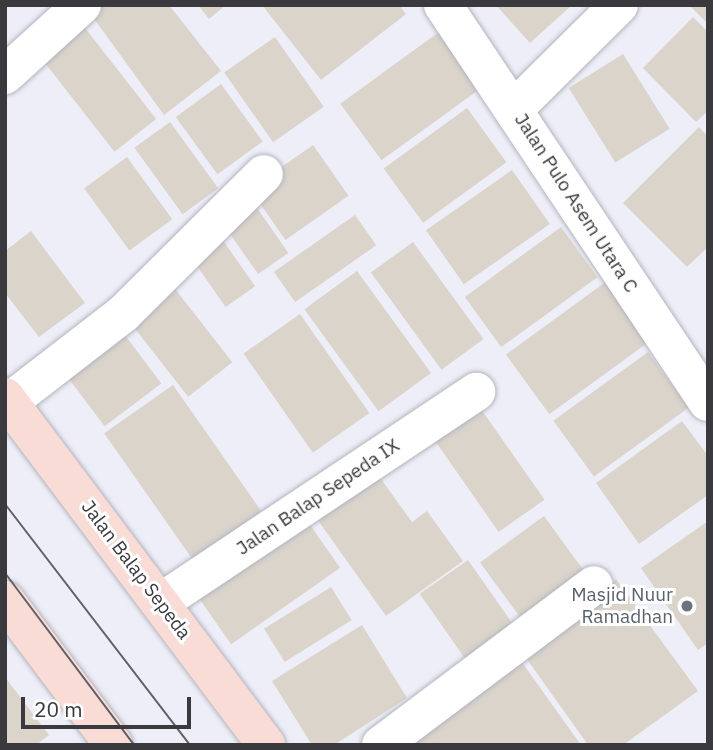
<!DOCTYPE html>
<style>
body{margin:0}
#map{position:relative;width:713px;height:750px;overflow:hidden;background:#eeeef9;font-family:"IBM Plex Sans",sans-serif}
div>[style]{position:absolute}
.building>*{inset:0;background:#dad4cb;transform-origin:0 0}
.roads{filter:drop-shadow(0 0 2px #b4b4be) drop-shadow(0 0 2px #b4b4be)}
.minor>*{height:38px;margin:-19px;padding:0 19px;transform-origin:19px;border-radius:19px;background:#fff}
.major>*{height:38px;margin:-19px;padding:0 19px;transform-origin:19px;border-radius:19px;background:#fadcd6}
.tram>*{height:2px;margin:-1px;padding:0 1px;transform-origin:1px;border-radius:1px;background:#606065}
.dots>*{width:19px;height:19px;translate:-50% -50%;box-sizing:border-box;border:4px solid #fff;border-radius:50%}
span{translate:-50% -50%;white-space:nowrap;text-align:center;line-height:1.15;-webkit-text-stroke:6px #fff;paint-order:stroke}
.street-label{font-size:19px;color:#3a3a3e}
.worship-label{font-size:19px;color:#5b616d}
.right{translate:-100% -50%;text-align:right}
.frame{position:absolute;inset:0;border:7px solid #3a3a3e;pointer-events:none}
.scale{position:absolute;left:21px;top:697px;width:170px;height:32px;box-sizing:border-box;border:4px solid #3a3a3e;border-top:0;padding-left:9px;font-size:21px;line-height:24px;white-space:nowrap;color:#3a3a3e;-webkit-text-stroke:5px #fff;paint-order:stroke}
</style>
<div id="map">
<div class="building">
<i style="clip-path:polygon(84px 5px,169px 5px,221px 71px,164px 115px)"></i>
<i style="clip-path:polygon(198px 5px,226px 5px,209px 19px)"></i>
<i style="clip-path:polygon(262px 5px,399px 5px,406px 14px,321px 80px)"></i>
<i style="clip-path:polygon(496px 5px,572px 5px,530px 43px)"></i>
<i style="clip-path:polygon(689px 5px,708px 5px,708px 24px)"></i>
<i style="clip-path:polygon(693px 17px,708px 32px,708px 111px,696px 122px,643px 68px)"></i>
<i style="left:78px;top:19px;width:127px;height:53px;rotate:52deg"></i>
<i style="left:439px;top:32px;width:70px;height:122px;rotate:54deg"></i>
<i style="left:275px;top:37px;width:85px;height:62px;rotate:55deg"></i>
<i style="left:623px;top:54px;width:88px;height:64px;rotate:58deg"></i>
<i style="left:221px;top:84px;width:71px;height:56px;rotate:54deg"></i>
<i style="left:467px;top:108px;width:67px;height:103px;rotate:54deg"></i>
<i style="left:170px;top:122px;width:82px;height:44px;rotate:54deg"></i>
<i style="clip-path:polygon(699px 127px,708px 137px,708px 247px,687px 267px,623px 203px)"></i>
<i style="left:313px;top:145px;width:62px;height:77px;rotate:55deg"></i>
<i style="left:127px;top:157px;width:77px;height:53px;rotate:54deg"></i>
<i style="left:512px;top:170px;width:66px;height:105px;rotate:55deg"></i>
<i style="left:250px;top:198px;width:67px;height:37px;rotate:55deg"></i>
<i style="left:355px;top:215px;width:37px;height:99px;rotate:55deg"></i>
<i style="left:561px;top:227px;width:62px;height:119px;rotate:54deg"></i>
<i style="left:215px;top:229px;width:70px;height:36px;rotate:55deg"></i>
<i style="clip-path:polygon(31px 231px,85px 303px,39px 337px,5px 293px,5px 251px)"></i>
<i style="left:413px;top:242px;width:120px;height:52px;rotate:54deg"></i>
<i style="left:357px;top:271px;width:126px;height:65px;rotate:54deg"></i>
<i style="left:607px;top:281px;width:74px;height:125px;rotate:54deg"></i>
<i style="left:172px;top:285px;width:98px;height:56px;rotate:52deg"></i>
<i style="left:300px;top:314px;width:121px;height:69px;rotate:55deg"></i>
<i style="left:121px;top:330px;width:67px;height:71px;rotate:53deg"></i>
<i style="left:648px;top:352px;width:69px;height:117px;rotate:54deg"></i>
<i style="left:173px;top:385px;width:154px;height:84px;rotate:55deg"></i>
<i style="left:474px;top:399px;width:123px;height:56px;rotate:55deg"></i>
<i style="clip-path:polygon(682px 421px,708px 456px,708px 495px,639px 544px,596px 483px)"></i>
<i style="clip-path:polygon(373px 468px,412px 522px,427px 511px,463px 561px,386px 616px,312px 512px)"></i>
<i style="left:544px;top:516px;width:77px;height:79px;rotate:54deg"></i>
<i style="clip-path:polygon(708px 521px,708px 643px,698px 650px,641px 568px)"></i>
<i style="left:308px;top:522px;width:56px;height:133px;rotate:55deg"></i>
<i style="left:468px;top:560px;width:78px;height:59px;rotate:55deg"></i>
<i style="clip-path:polygon(616px 579px,698px 691px,623px 745px,588px 745px,519px 648px)"></i>
<i style="left:331px;top:587px;width:39px;height:79px;rotate:58deg"></i>
<i style="clip-path:polygon(362px 625px,407px 698px,334px 745px,312px 745px,272px 681px)"></i>
<i style="clip-path:polygon(521px 661px,581px 745px,412px 745px)"></i>
<i style="clip-path:polygon(5px 677px,49px 735px,36px 745px,5px 745px)"></i>
</div>
<div class="roads">
<div class="minor">
<i style="left:443px;top:5px;width:477px;rotate:56.3deg"></i>
<i style="left:5px;top:75px;width:104px;rotate:-42.3deg"></i>
<i style="left:515px;top:108px;width:146px;rotate:-44.7deg"></i>
<i style="left:9px;top:402px;width:145px;rotate:-37.7deg"></i>
<i style="left:124px;top:313px;width:197px;rotate:-44.8deg"></i>
<i style="left:161px;top:602px;width:379px;rotate:-33.7deg"></i>
<i style="left:381px;top:745px;width:266px;rotate:-36.9deg"></i>
</div>
<div class="major">
<i style="left:5px;top:397px;width:435px;rotate:53.1deg"></i>
<i style="left:5px;top:600px;width:181px;rotate:53.1deg"></i>
</div>
</div>
<div class="tram">
<i style="left:5px;top:504px;width:304px;rotate:52.5deg"></i>
<i style="left:5px;top:573px;width:215px;rotate:53.1deg"></i>
</div>
<div class="dots">
<i style="left:687px;top:606px;background:#6b7280"></i>
</div>
<div class="street-label">
<span style="left:576px;top:203px;rotate:57deg">Jalan Pulo Asem Utara C</span>
<span style="left:318px;top:497px;rotate:-34deg">Jalan Balap Sepeda IX</span>
<span style="left:136px;top:570px;rotate:53deg">Jalan Balap Sepeda</span>
</div>
<div class="worship-label">
<span class="right" style="left:673px;top:606px">Masjid Nuur<br>Ramadhan</span>
</div>
<div class="frame"></div>
<div class="scale">20 m</div>
</div>
